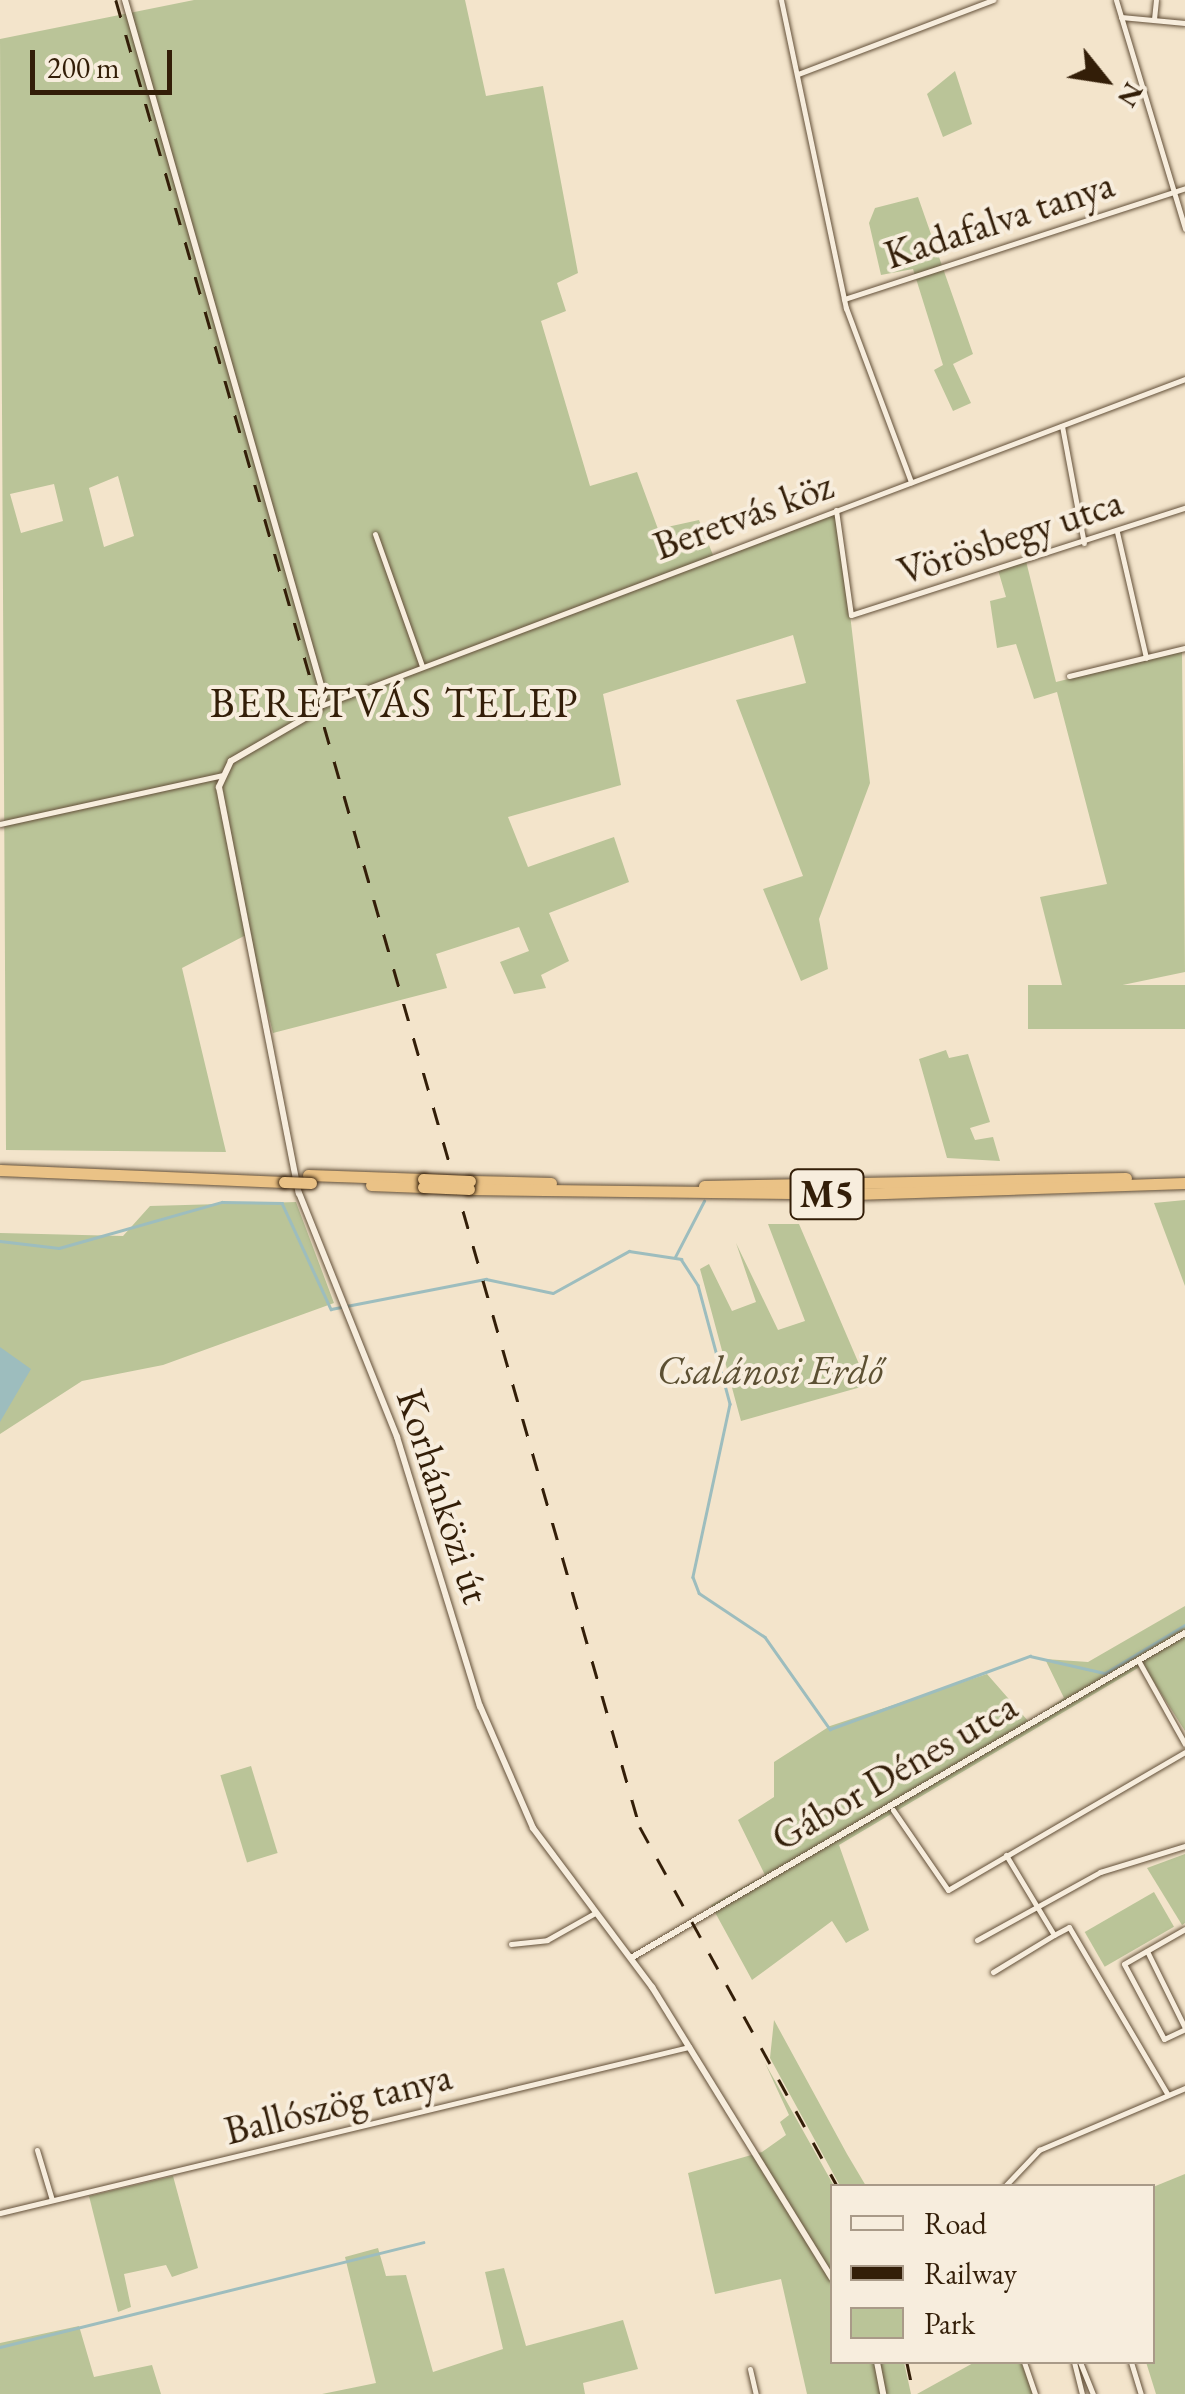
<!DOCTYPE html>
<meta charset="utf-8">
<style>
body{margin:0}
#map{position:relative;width:1185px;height:2394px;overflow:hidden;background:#f3e4cb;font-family:"EB Garamond",serif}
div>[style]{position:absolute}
.green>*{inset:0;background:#bac498;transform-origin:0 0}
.water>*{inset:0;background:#9dbdbe}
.stream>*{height:2.5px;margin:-1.25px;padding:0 1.25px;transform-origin:1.25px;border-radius:1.25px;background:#9dbdbe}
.roads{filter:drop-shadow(0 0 2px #635039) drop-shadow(0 0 2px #635039)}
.minor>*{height:5px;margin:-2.5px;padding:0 2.5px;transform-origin:2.5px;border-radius:2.5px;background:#f7eddd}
.tertiary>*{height:6px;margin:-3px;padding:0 3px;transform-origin:3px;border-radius:3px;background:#f7eddd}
.motorway>*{height:11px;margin:-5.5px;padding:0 5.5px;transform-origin:5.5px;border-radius:5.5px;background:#eac286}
.rail>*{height:2.5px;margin-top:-1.25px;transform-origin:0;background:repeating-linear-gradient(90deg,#331e08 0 18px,transparent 0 36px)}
.bridges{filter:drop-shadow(0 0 2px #331e08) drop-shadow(0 0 2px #331e08)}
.motorway-bridge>*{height:11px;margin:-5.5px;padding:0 5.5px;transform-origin:5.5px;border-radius:5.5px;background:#eac286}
span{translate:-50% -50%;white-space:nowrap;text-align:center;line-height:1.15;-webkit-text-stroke:8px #f7eddd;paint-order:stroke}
.shield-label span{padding:2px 8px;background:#f7eddd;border:2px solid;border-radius:8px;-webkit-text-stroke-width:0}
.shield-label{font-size:38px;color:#331e08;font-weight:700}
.street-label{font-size:40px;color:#331e08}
.park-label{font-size:40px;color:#5c5033;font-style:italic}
.neighbourhood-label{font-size:42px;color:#331e08;letter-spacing:2.5px}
.legend{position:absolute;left:830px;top:2184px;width:325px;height:180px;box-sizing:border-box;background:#f7eddd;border:2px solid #a99a88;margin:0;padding:12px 18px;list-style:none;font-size:30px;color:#331e08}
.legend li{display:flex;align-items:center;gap:20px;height:50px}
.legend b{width:50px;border:2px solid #a99a88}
.north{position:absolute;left:1055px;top:30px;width:100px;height:100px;-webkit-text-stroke:8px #f7eddd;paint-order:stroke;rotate:120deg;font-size:28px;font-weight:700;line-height:40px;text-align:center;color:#331e08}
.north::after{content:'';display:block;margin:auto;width:35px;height:45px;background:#331e08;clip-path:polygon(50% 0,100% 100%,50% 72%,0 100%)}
.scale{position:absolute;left:30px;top:50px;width:142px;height:45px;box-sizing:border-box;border:5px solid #331e08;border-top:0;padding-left:12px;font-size:30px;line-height:35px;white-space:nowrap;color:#331e08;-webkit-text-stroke:8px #f7eddd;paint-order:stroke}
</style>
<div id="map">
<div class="green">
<i style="clip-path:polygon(evenodd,194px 0,465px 0,486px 96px,543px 86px,578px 273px,557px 283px,566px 311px,541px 321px,590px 486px,637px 472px,658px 529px,699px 520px,715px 560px,838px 513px,870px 783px,819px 919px,828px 969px,801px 981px,763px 889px,803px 876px,736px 700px,806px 683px,793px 635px,603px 694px,621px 785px,508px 817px,528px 867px,614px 837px,629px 882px,549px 913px,569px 961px,541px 975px,546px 988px,514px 994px,500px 962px,529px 951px,519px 927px,436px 954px,447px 988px,273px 1033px,248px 934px,182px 968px,226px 1152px,6px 1150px,0 39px,194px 0,118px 476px,134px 536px,104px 547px,89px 488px,118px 476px,194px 0,54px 484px,63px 521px,21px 533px,10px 494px,54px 484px)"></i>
<i style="clip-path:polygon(955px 71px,972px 124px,943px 137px,927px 94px)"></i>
<i style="clip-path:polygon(918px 197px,973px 354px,953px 364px,971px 403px,953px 411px,934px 370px,943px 365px,913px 269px,881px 275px,869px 223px,875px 208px)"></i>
<i style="clip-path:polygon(1026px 561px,1056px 682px,1182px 651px,1185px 972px,1065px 997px,1040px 897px,1107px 884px,1057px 692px,1034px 699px,1016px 644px,997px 648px,990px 601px,1006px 597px,998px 570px)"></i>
<i style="left:1185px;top:985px;width:44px;height:157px;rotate:90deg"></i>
<i style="clip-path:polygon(946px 1050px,949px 1058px,968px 1054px,990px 1122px,970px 1128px,975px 1140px,993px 1137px,1000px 1161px,947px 1158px,919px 1059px)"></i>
<i style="clip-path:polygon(1185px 1200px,1185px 1286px,1154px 1203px)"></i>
<i style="clip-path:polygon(296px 1202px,334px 1303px,163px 1365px,82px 1381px,0 1434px,0 1233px,123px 1236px,150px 1206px)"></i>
<i style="clip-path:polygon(768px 1224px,799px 1224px,868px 1385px,741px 1421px,700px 1269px,709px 1264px,732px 1311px,756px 1302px,736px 1243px,778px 1330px,805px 1321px)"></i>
<i style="clip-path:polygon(1185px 1606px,1185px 1731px,1143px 1665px,839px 1845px,869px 1930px,846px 1943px,832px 1921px,752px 1980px,711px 1905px,765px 1875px,738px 1820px,774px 1797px,774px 1762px,830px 1726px,987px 1674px,1029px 1722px,1064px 1698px,1045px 1659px,1088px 1662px)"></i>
<i style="left:251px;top:1766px;width:91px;height:32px;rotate:73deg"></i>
<i style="clip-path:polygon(1185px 1854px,1185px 1923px,1182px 1925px,1147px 1868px)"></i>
<i style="left:1154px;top:1892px;width:40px;height:80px;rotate:60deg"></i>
<i style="clip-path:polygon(774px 2020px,847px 2154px,866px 2186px,840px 2186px,770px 2058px)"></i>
<i style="clip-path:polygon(765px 2063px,834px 2186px,832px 2362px,904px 2362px,911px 2394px,807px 2394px,781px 2279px,715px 2294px,688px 2173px,762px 2152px,786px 2135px,780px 2122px,789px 2115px)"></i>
<i style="clip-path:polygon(1185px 2174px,1185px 2394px,1156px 2394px,1146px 2362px,1153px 2187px)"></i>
<i style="clip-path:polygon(173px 2176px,198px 2268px,172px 2277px,166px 2265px,124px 2274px,131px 2307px,118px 2312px,89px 2196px)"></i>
<i style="clip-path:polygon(378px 2248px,386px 2276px,406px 2275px,433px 2372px,503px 2349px,485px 2272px,504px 2268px,526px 2346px,623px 2320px,638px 2369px,583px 2383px,585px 2394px,322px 2394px,376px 2383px,345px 2257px)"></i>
<i style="clip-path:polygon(79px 2326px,94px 2377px,152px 2365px,161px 2394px,0 2394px,0 2343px)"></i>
<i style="clip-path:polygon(975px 2362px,1021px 2362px,1033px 2394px,917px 2394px)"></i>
</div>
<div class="water">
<i style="clip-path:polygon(0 1347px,31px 1369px,0 1422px)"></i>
</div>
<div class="stream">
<i style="left:0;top:1241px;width:59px;rotate:6.8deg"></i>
<i style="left:59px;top:1248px;width:169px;rotate:-15.8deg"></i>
<i style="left:222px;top:1202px;width:60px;rotate:1deg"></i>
<i style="left:282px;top:1203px;width:117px;rotate:65.2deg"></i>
<i style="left:331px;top:1309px;width:158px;rotate:-11deg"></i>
<i style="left:486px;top:1279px;width:68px;rotate:11.8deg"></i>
<i style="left:553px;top:1293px;width:87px;rotate:-28.9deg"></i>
<i style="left:629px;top:1251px;width:53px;rotate:8.7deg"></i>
<i style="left:681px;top:1259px;width:31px;rotate:57deg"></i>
<i style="left:698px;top:1285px;width:123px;rotate:74.9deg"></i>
<i style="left:730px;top:1404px;width:177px;rotate:102.1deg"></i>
<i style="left:693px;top:1577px;width:17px;rotate:69deg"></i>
<i style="left:699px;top:1593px;width:79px;rotate:33.7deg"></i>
<i style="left:765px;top:1637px;width:113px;rotate:54.8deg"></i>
<i style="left:830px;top:1729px;width:213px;rotate:-20.1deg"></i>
<i style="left:1030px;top:1656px;width:77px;rotate:12.8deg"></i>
<i style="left:1105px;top:1673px;width:93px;rotate:-31deg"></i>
<i style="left:675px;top:1257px;width:63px;rotate:-62.6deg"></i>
<i style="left:0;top:2347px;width:436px;rotate:-13.9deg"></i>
</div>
<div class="roads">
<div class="minor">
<i style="left:781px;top:0;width:315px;rotate:78.1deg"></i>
<i style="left:846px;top:308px;width:186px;rotate:69.5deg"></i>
<i style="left:1116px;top:0;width:239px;rotate:73.2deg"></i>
<i style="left:1121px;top:17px;width:64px;rotate:5.4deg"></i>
<i style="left:1154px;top:19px;width:19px;rotate:-84deg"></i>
<i style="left:798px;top:74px;width:209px;rotate:-20.8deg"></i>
<i style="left:844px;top:299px;width:359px;rotate:-18deg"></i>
<i style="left:1062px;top:426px;width:119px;rotate:79.4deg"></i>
<i style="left:836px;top:510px;width:106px;rotate:81.9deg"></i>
<i style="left:851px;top:615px;width:351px;rotate:-17.8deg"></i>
<i style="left:1117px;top:532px;width:129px;rotate:77deg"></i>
<i style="left:375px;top:534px;width:140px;rotate:70.4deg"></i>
<i style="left:1069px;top:676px;width:119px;rotate:-13.6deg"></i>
<i style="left:323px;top:705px;width:922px;rotate:-20.72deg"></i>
<i style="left:0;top:824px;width:227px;rotate:-12.4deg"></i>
<i style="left:1138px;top:1660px;width:96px;rotate:60.8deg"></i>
<i style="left:893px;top:1810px;width:97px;rotate:55.5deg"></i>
<i style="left:948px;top:1890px;width:274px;rotate:-30.2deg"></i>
<i style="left:1006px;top:1855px;width:93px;rotate:59deg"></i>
<i style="left:1054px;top:1935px;width:17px;rotate:-28deg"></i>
<i style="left:1069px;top:1927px;width:195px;rotate:59.5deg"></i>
<i style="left:1185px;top:1929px;width:70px;rotate:150.2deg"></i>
<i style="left:1124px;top:1964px;width:85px;rotate:61.9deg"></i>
<i style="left:1164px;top:2039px;width:23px;rotate:-25deg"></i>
<i style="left:977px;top:1940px;width:141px;rotate:-28.9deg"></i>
<i style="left:1100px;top:1872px;width:89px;rotate:-17deg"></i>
<i style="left:511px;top:1944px;width:36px;rotate:-6deg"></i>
<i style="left:547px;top:1940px;width:55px;rotate:-29.4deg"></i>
<i style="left:1147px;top:1951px;width:86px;rotate:63.7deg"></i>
<i style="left:993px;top:1972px;width:71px;rotate:-31.2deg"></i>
<i style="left:37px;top:2150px;width:52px;rotate:73.3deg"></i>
<i style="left:1005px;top:2186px;width:50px;rotate:-46.6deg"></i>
<i style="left:1039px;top:2150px;width:159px;rotate:-23deg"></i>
<i style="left:0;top:2213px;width:709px;rotate:-13.55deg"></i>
<i style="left:1024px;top:2362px;width:34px;rotate:71deg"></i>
<i style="left:1074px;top:2362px;width:33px;rotate:76deg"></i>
<i style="left:1080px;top:2362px;width:35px;rotate:68deg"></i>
<i style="left:1131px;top:2362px;width:34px;rotate:73deg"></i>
<i style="left:750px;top:2369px;width:26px;rotate:77deg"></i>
</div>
<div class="tertiary">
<i style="left:125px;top:0;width:724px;rotate:74.04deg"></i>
<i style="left:324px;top:696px;width:15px;rotate:110deg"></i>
<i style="left:319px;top:710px;width:102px;rotate:149.9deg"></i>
<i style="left:231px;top:761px;width:29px;rotate:115deg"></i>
<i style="left:219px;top:787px;width:414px;rotate:78.9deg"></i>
<i style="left:299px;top:1193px;width:263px;rotate:68.1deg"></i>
<i style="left:397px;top:1437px;width:282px;rotate:72.9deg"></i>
<i style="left:480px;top:1706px;width:133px;rotate:66.5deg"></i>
<i style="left:533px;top:1828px;width:199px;rotate:53.2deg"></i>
<i style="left:652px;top:1987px;width:342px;rotate:58.3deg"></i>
<i style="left:631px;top:1958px;width:642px;rotate:-30.4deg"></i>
<i style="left:877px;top:2362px;width:33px;rotate:79deg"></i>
</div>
<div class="motorway">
<i style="left:0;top:1170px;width:284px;rotate:2.4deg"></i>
<i style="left:308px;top:1175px;width:115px;rotate:2deg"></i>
<i style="left:470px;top:1181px;width:81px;rotate:1.4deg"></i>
<i style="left:371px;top:1185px;width:52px;rotate:2.2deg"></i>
<i style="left:704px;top:1186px;width:422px;rotate:-1.1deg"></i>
<i style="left:469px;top:1189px;width:385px;rotate:0.7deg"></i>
<i style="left:854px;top:1194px;width:331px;rotate:-1.9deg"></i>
</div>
</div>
<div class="rail">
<i style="left:116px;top:0;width:1901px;rotate:74deg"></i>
<i style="left:640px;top:1827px;width:409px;rotate:61.2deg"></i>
<i style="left:907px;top:2362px;width:33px;rotate:78deg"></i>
</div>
<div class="bridges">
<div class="motorway-bridge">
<i style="left:423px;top:1179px;width:47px;rotate:2.4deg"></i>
<i style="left:284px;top:1182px;width:27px;rotate:2deg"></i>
<i style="left:423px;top:1187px;width:46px;rotate:2.5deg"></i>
</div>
</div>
<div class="shield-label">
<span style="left:827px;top:1194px">M5</span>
</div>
<div class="street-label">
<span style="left:999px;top:219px;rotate:-18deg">Kadafalva tanya</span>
<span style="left:743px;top:515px;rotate:-20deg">Beretvás köz</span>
<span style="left:1010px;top:536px;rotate:-18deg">Vörösbegy utca</span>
<span style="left:444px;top:1496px;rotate:72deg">Korhánközi út</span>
<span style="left:894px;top:1771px;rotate:-30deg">Gábor Dénes utca</span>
<span style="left:338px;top:2103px;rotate:-14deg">Ballószög tanya</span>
</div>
<div class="park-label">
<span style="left:770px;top:1370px">Csalánosi Erdő</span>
</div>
<div class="neighbourhood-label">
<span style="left:395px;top:703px">BERETVÁS TELEP</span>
</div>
<ul class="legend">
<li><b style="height:12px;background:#f7eddd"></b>Road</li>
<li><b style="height:12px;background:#331e08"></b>Railway</li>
<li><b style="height:28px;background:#bac498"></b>Park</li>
</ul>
<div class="north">N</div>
<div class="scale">200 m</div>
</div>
